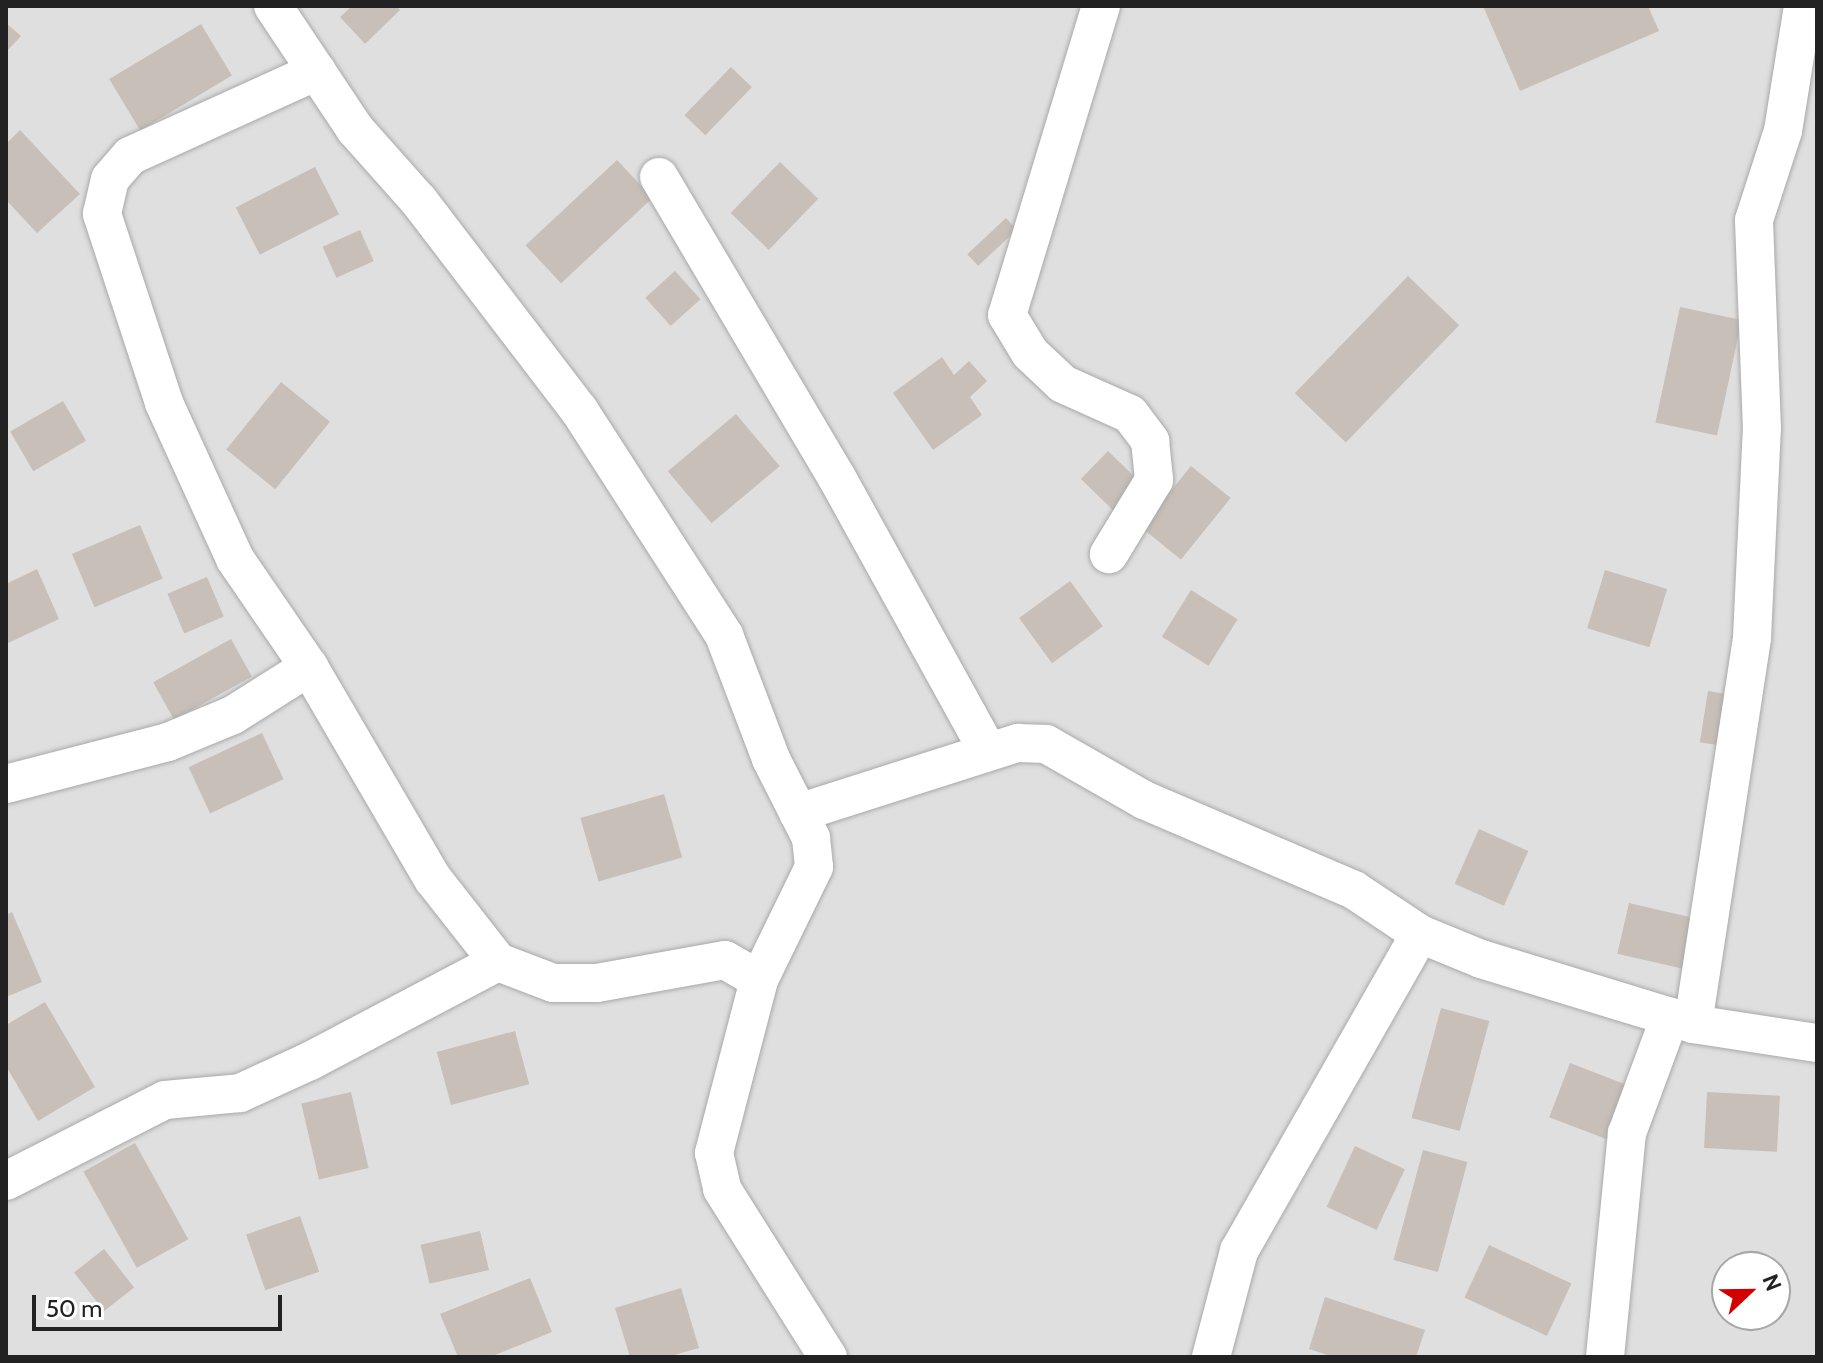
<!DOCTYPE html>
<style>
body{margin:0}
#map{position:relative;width:1823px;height:1363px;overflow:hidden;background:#f2efe9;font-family:Cabin,sans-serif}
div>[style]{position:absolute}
.residential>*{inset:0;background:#e0dfdf}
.building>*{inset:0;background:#c7bfb8;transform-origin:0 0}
.roads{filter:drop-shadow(0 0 2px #a9a9a9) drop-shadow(0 0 2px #a9a9a9)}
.minor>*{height:38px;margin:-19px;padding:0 19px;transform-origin:19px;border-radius:19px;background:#fff}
span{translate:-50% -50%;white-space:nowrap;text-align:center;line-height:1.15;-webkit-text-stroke:7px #fff;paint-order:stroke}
.frame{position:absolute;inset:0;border:8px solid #222;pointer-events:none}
.north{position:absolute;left:1711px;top:1251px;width:80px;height:80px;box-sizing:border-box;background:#fff;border:2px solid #a7a7a7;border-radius:50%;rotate:68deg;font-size:22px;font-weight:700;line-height:32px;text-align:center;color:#222}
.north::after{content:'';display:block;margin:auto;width:28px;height:36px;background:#d40000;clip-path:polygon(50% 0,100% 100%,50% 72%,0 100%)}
.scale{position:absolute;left:32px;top:1295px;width:250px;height:36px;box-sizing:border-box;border:4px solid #222;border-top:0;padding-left:10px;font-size:24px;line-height:28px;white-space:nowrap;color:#222;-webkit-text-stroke:6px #fff;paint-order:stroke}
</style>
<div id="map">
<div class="residential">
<i style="clip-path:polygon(evenodd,6px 6px,1817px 6px,1817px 1357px,6px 1357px,6px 6px,1727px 1267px,1775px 1267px,1775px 1315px,1727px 1315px,1727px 1267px)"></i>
</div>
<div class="building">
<i style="clip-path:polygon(352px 6px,396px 6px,400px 10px,365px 44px,340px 17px)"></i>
<i style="clip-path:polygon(1483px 6px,1648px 6px,1659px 31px,1520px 91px)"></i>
<i style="clip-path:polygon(6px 23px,21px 36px,6px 52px)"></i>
<i style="left:201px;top:24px;width:60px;height:107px;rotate:59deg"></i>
<i style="left:731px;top:67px;width:29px;height:67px;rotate:44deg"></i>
<i style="clip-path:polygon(20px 130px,80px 194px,37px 233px,6px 200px,6px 144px)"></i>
<i style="left:617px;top:160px;width:52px;height:125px;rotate:47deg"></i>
<i style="left:780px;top:162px;width:53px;height:71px;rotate:44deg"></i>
<i style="left:315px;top:167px;width:53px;height:89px;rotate:63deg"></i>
<i style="left:1006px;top:218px;width:16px;height:53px;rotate:47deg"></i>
<i style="left:360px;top:230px;width:34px;height:41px;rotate:66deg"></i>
<i style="left:675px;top:271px;width:38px;height:40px;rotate:48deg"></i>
<i style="left:1408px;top:276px;width:71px;height:163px;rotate:44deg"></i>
<i style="left:1680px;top:307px;width:63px;height:118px;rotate:12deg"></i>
<i style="clip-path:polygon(942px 357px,954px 375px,969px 361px,987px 381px,970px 397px,982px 415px,933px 450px,893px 393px)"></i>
<i style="left:281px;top:382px;width:63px;height:87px;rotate:39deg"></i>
<i style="left:63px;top:401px;width:46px;height:61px;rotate:60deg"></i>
<i style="left:736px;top:414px;width:68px;height:89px;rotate:50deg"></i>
<i style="left:1108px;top:451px;width:56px;height:39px;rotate:44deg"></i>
<i style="left:1191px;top:466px;width:51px;height:79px;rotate:39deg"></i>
<i style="left:140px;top:525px;width:58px;height:74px;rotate:67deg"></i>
<i style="clip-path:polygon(37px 569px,59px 619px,6px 644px,6px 584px)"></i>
<i style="left:1605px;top:570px;width:65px;height:61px;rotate:17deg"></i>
<i style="left:207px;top:577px;width:43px;height:43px;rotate:67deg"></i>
<i style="left:1070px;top:581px;width:56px;height:63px;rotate:54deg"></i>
<i style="left:1191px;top:590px;width:55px;height:55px;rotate:32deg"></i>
<i style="left:231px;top:639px;width:43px;height:89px;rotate:61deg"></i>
<i style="left:1708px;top:691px;width:25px;height:52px;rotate:9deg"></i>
<i style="left:262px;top:733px;width:51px;height:81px;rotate:65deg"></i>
<i style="left:664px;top:794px;width:66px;height:87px;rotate:74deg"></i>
<i style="left:1479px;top:829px;width:54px;height:60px;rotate:24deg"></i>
<i style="left:1629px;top:903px;width:73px;height:52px;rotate:13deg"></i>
<i style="clip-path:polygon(12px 912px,42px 982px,6px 997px,6px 915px)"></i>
<i style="clip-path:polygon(45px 1002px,95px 1087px,38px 1121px,6px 1066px,6px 1025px)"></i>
<i style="left:1441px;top:1008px;width:50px;height:114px;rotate:15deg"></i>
<i style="left:515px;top:1031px;width:55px;height:81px;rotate:75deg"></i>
<i style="left:1570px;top:1063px;width:66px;height:58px;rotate:21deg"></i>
<i style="left:351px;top:1092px;width:78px;height:51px;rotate:77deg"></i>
<i style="left:1707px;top:1092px;width:73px;height:56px;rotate:3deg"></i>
<i style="left:135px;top:1143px;width:110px;height:59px;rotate:61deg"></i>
<i style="left:1355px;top:1146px;width:55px;height:67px;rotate:25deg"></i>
<i style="left:1423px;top:1150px;width:46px;height:114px;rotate:15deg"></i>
<i style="left:300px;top:1216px;width:59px;height:57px;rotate:71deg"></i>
<i style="left:480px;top:1231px;width:40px;height:61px;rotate:77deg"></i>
<i style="left:1489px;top:1245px;width:91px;height:58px;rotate:25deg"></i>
<i style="left:104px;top:1249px;width:49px;height:38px;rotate:52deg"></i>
<i style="clip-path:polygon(530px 1278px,552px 1332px,490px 1357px,458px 1357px,440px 1314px)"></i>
<i style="clip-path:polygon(681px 1288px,699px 1348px,667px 1357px,630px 1357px,615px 1308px)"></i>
<i style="clip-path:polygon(1325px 1297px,1425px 1330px,1416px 1357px,1334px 1357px,1309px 1349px)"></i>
</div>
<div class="roads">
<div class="minor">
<i style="left:273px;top:6px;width:148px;rotate:56.3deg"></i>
<i style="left:355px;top:129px;width:96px;rotate:48.4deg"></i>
<i style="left:419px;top:201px;width:263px;rotate:52.6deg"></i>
<i style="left:579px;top:410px;width:268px;rotate:57.2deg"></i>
<i style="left:724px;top:635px;width:133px;rotate:69.2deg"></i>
<i style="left:771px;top:759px;width:89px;rotate:63.1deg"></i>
<i style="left:811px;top:838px;width:29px;rotate:84deg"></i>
<i style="left:814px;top:867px;width:126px;rotate:116deg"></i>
<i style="left:759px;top:980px;width:179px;rotate:104.6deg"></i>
<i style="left:714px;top:1153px;width:37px;rotate:77deg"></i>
<i style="left:722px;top:1189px;width:199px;rotate:57.8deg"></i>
<i style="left:1101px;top:6px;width:323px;rotate:106.9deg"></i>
<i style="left:1007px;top:315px;width:44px;rotate:58.8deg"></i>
<i style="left:1030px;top:353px;width:45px;rotate:43.2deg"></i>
<i style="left:1063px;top:384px;width:73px;rotate:24.1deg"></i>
<i style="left:1130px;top:414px;width:34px;rotate:53deg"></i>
<i style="left:1150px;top:441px;width:39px;rotate:84deg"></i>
<i style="left:1154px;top:480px;width:87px;rotate:121.3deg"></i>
<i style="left:317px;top:71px;width:205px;rotate:155.6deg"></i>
<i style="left:130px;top:156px;width:30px;rotate:131deg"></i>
<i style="left:110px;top:179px;width:36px;rotate:103deg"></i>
<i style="left:102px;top:214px;width:199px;rotate:71.8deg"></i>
<i style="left:164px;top:403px;width:171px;rotate:65.5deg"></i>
<i style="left:235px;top:559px;width:131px;rotate:55.6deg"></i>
<i style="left:309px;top:667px;width:246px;rotate:59.7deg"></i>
<i style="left:433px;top:879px;width:105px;rotate:51.9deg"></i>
<i style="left:498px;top:962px;width:59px;rotate:20.9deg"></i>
<i style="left:553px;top:983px;width:44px"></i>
<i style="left:597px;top:983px;width:130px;rotate:-10.2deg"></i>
<i style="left:725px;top:960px;width:39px;rotate:30deg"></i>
<i style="left:659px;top:177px;width:347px;rotate:59.4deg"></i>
<i style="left:836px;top:476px;width:314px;rotate:61.1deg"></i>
<i style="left:6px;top:784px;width:167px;rotate:-14.5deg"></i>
<i style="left:168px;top:742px;width:70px;rotate:-22.6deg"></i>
<i style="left:233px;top:715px;width:90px;rotate:-32.3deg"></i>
<i style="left:798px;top:813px;width:231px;rotate:-17.7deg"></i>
<i style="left:1018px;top:743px;width:28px;rotate:2deg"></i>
<i style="left:1046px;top:744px;width:113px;rotate:29.7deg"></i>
<i style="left:1144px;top:800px;width:228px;rotate:23.2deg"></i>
<i style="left:1354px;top:890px;width:79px;rotate:33.7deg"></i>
<i style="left:1420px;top:934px;width:66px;rotate:22.3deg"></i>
<i style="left:1481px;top:959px;width:222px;rotate:17deg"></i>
<i style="left:1693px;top:1024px;width:125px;rotate:8.7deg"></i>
<i style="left:1693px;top:1024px;width:390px;rotate:-81.3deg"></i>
<i style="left:1752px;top:638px;width:209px;rotate:-87.3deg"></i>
<i style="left:1762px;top:429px;width:209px;rotate:-92.2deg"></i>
<i style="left:1754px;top:220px;width:94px;rotate:-72deg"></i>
<i style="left:1783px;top:131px;width:127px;rotate:-80.9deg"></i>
<i style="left:6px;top:1181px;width:178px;rotate:-27deg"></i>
<i style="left:165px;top:1100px;width:75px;rotate:-5.3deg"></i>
<i style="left:240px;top:1093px;width:77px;rotate:-24.6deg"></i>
<i style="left:310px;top:1061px;width:212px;rotate:-27.8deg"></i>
<i style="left:1211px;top:1357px;width:110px;rotate:-75.2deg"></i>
<i style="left:1239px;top:1251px;width:365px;rotate:-60.3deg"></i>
<i style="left:1605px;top:1357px;width:225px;rotate:-84.4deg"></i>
<i style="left:1627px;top:1133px;width:124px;rotate:-69.7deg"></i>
</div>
</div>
<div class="frame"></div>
<div class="north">N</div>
<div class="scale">50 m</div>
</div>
